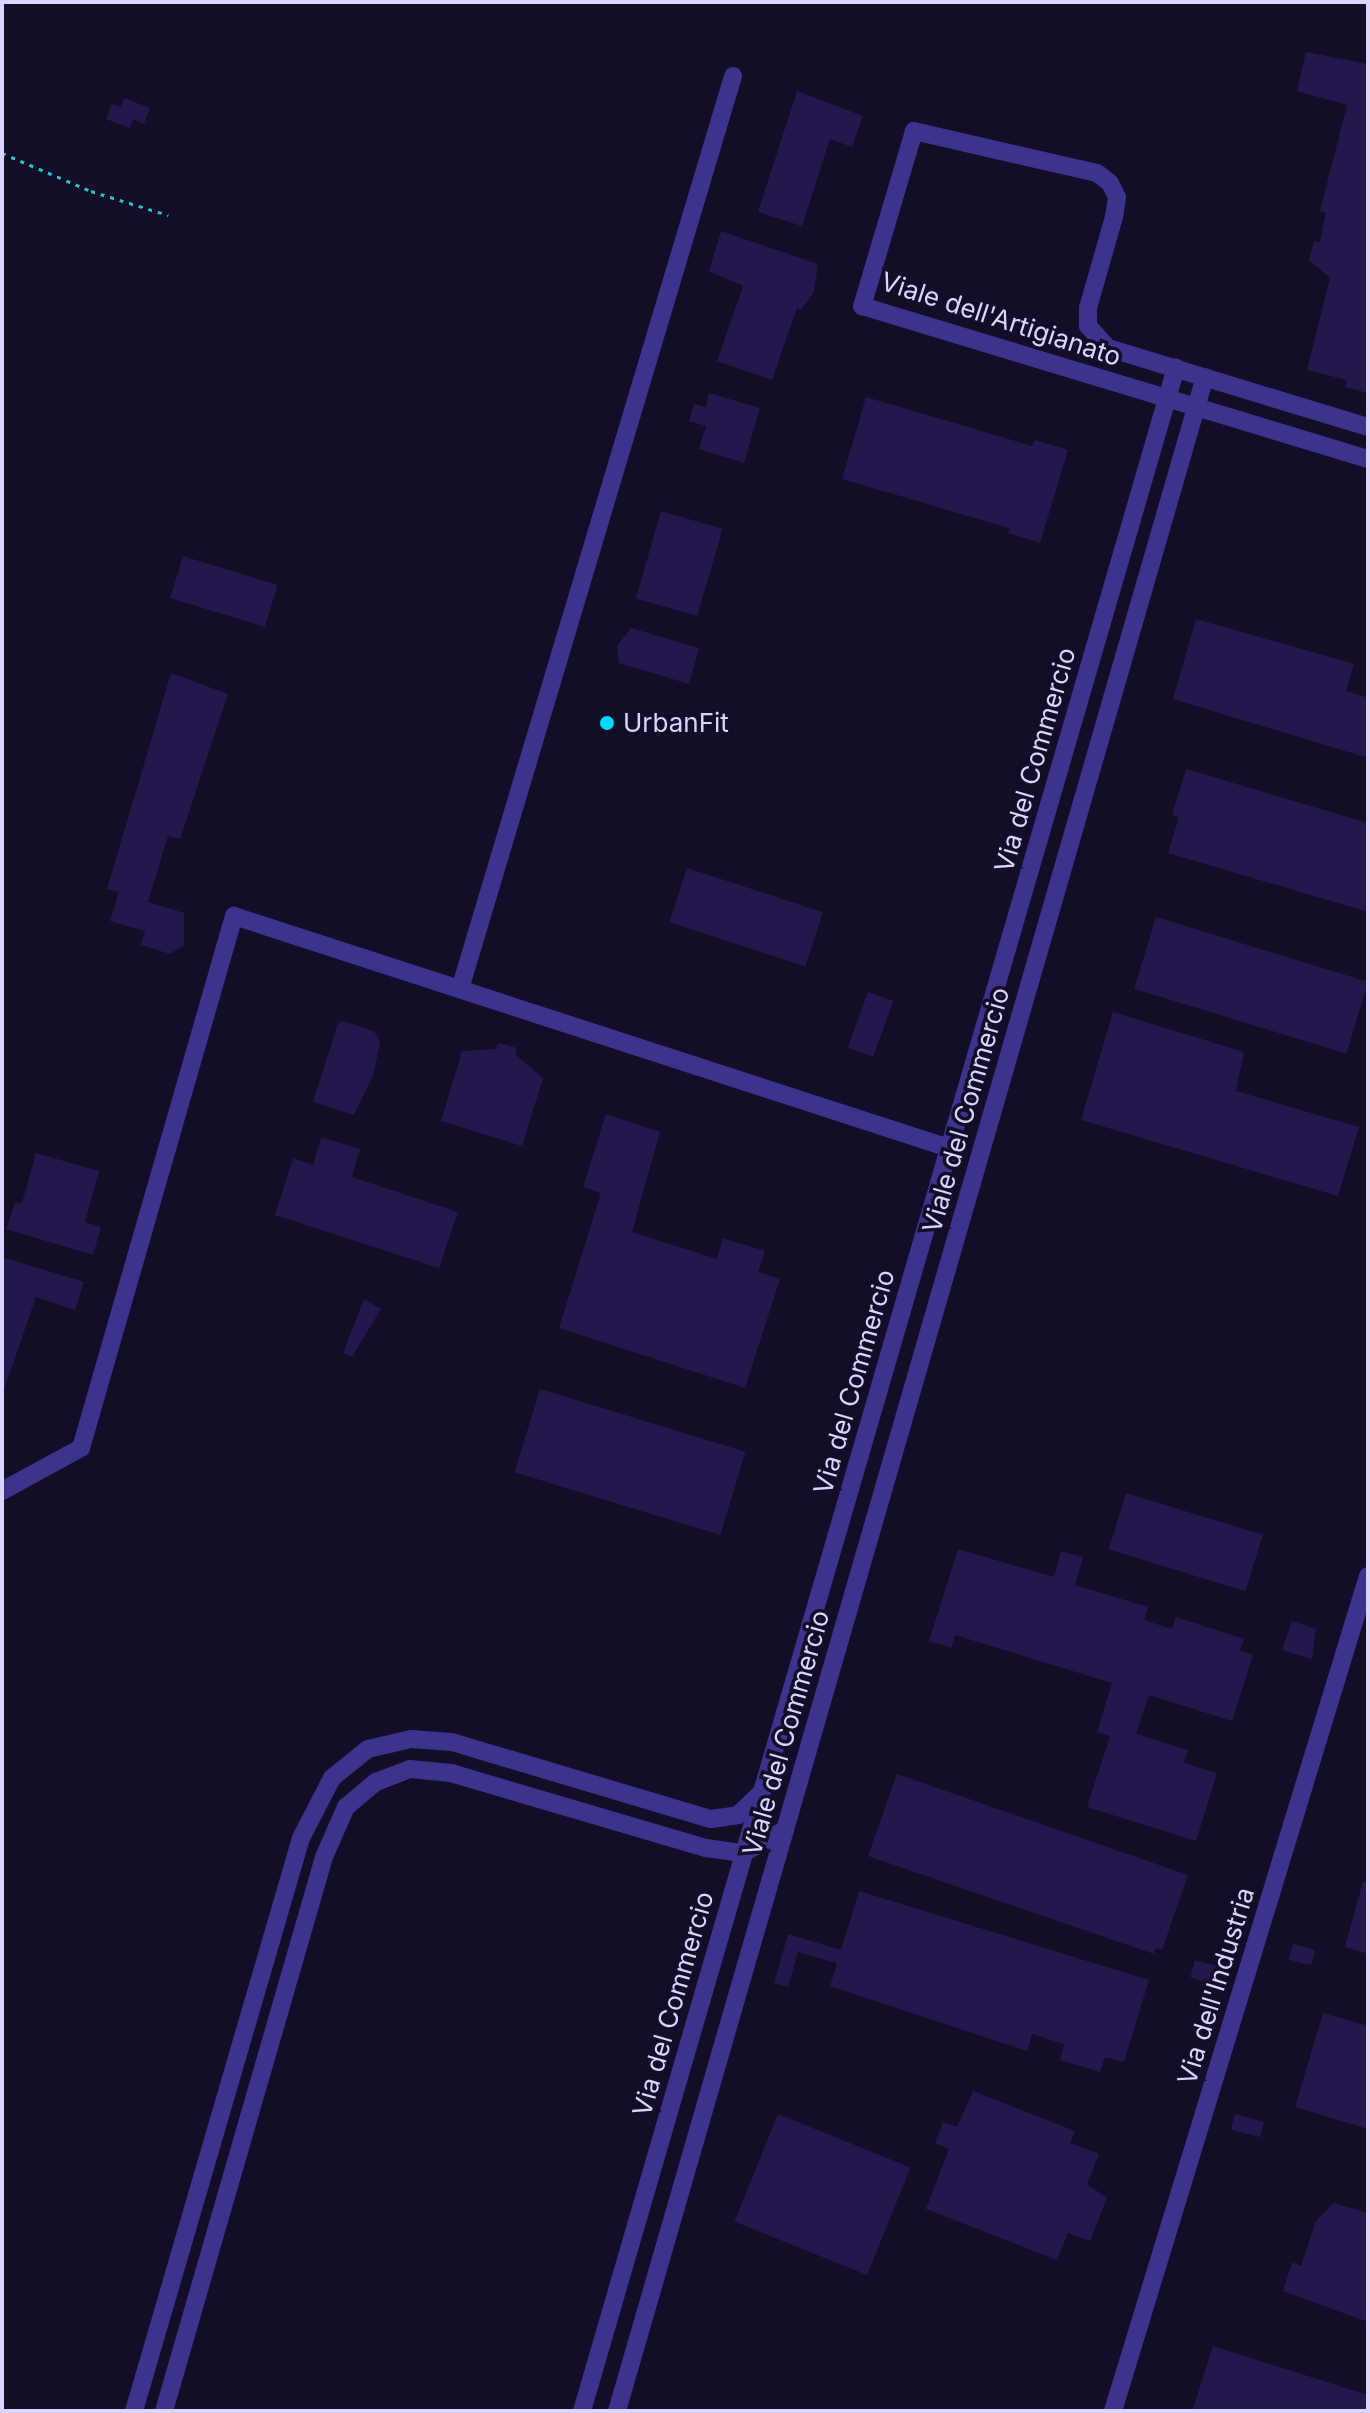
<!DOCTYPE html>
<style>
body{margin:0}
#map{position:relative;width:1370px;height:2413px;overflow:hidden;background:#130d28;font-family:Inter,sans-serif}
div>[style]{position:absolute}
.building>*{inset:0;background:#24174b;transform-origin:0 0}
.path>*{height:3px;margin-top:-1.5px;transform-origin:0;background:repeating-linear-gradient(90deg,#22c5c4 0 4px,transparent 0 10px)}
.street>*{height:18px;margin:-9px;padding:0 9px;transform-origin:9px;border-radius:9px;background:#3b338c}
.dots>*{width:22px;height:22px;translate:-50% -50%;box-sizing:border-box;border:4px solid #130d28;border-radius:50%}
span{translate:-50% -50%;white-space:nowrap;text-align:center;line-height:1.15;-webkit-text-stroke:7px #130d28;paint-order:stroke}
.street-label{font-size:26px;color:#dbd4ff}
.poi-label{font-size:26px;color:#dbd4ff}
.left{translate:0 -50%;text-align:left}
.frame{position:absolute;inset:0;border:4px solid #dbd4ff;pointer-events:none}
</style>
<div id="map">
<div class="building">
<i style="clip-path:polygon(1306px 52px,1368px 64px,1368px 393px,1345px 387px,1347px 380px,1307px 370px,1330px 278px,1309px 260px,1314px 241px,1320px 242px,1326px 213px,1320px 211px,1347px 105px,1297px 91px)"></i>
<i style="clip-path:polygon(797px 91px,863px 116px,852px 147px,830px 139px,802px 226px,758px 212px)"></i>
<i style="clip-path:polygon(124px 98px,150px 108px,144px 124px,133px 119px,130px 128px,106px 119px,112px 104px,121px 107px)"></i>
<i style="clip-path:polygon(721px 231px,818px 264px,814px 292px,801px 310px,797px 308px,772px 380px,717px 361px,743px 286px,709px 271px)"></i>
<i style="clip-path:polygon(709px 393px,760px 408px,744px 463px,699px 449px,706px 426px,689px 421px,694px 404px,706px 407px)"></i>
<i style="clip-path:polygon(866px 397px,1032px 446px,1035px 440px,1068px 450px,1040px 543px,1008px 533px,1009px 528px,842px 479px)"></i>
<i style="left:661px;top:511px;width:64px;height:91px;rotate:16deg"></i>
<i style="left:183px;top:556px;width:99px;height:44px;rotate:17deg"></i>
<i style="clip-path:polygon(1196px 619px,1354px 664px,1346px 691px,1368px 698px,1368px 758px,1173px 699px)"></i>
<i style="clip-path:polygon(631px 628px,699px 648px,689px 684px,619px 663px,617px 646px)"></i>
<i style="clip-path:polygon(171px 673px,228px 694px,180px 839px,168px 836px,148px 902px,184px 913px,184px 945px,170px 954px,141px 945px,145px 931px,110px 921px,119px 892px,107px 889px)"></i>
<i style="clip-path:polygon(1186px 769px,1368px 823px,1368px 912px,1168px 853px,1179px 817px,1172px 815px)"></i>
<i style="left:687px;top:868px;width:143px;height:57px;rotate:18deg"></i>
<i style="left:1156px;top:917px;width:222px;height:75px;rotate:17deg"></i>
<i style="left:868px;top:992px;width:27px;height:59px;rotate:20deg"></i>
<i style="clip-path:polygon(1113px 1012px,1244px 1052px,1236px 1091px,1359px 1127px,1338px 1196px,1081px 1120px)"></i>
<i style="clip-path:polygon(343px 1021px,374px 1031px,380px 1042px,374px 1073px,354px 1115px,313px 1102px,338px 1023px)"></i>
<i style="clip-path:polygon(499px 1043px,517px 1048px,515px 1054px,543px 1078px,522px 1146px,441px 1121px,462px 1051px,495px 1049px)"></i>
<i style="clip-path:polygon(606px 1114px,660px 1132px,632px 1232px,717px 1259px,723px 1238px,765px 1251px,758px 1272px,780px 1279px,745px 1388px,559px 1328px,601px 1193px,583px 1187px)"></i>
<i style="clip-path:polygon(321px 1137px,360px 1149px,352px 1177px,458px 1212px,439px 1268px,275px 1215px,293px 1158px,313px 1165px)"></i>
<i style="clip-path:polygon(36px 1153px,99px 1171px,85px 1222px,101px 1227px,93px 1255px,6px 1229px,15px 1202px,22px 1203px)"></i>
<i style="clip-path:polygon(2px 1257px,84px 1282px,75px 1310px,36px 1297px,4px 1390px)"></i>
<i style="clip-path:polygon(364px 1299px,381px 1309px,352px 1357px,343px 1353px)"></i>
<i style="left:540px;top:1389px;width:215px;height:87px;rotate:17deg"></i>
<i style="left:1126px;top:1493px;width:143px;height:59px;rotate:17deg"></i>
<i style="clip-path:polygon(958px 1549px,1054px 1577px,1061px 1551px,1083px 1557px,1075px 1585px,1148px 1607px,1144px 1620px,1172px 1629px,1176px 1617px,1244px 1639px,1240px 1650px,1253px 1655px,1232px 1721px,1149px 1695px,1136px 1734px,1188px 1750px,1184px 1763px,1217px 1773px,1196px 1841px,1087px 1807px,1110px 1736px,1097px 1732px,1112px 1683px,955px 1635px,951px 1648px,929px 1641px)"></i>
<i style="clip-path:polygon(1292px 1621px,1316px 1629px,1312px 1659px,1282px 1650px)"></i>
<i style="clip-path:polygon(897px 1774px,1188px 1875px,1162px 1950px,1156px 1948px,1154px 1954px,868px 1856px)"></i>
<i style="clip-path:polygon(1363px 1881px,1368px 1882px,1368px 1954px,1345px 1947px)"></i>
<i style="clip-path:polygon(859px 1891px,1149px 1980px,1124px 2062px,1105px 2057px,1100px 2072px,1060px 2060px,1064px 2044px,1032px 2034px,1027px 2051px,830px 1986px,837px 1963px,798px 1952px,788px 1987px,774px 1983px,788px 1934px,841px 1950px)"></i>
<i style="left:1293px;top:1944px;width:23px;height:16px;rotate:15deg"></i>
<i style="left:1195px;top:1960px;width:23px;height:18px;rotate:15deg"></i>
<i style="clip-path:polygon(1323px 2013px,1368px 2026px,1368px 2129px,1295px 2107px)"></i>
<i style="clip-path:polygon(973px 2091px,1075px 2131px,1070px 2143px,1099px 2154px,1087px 2184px,1107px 2198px,1090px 2241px,1068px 2233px,1057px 2260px,926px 2209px,949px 2149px,935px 2143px,943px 2122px,957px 2127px)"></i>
<i style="left:778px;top:2114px;width:143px;height:116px;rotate:22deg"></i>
<i style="left:1235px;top:2114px;width:30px;height:16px;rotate:15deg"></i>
<i style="clip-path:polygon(1334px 2203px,1368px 2213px,1368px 2322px,1283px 2291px,1292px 2262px,1301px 2266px,1316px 2221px)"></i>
<i style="clip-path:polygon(1213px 2346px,1368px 2395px,1368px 2411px,1192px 2411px)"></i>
</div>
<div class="path">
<i style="left:2px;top:153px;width:97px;rotate:23.1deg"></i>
<i style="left:91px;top:191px;width:81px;rotate:17.3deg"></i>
</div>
<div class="street">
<i style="left:1368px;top:427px;width:272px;rotate:-163.1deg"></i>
<i style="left:1108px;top:348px;width:30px;rotate:-132deg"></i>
<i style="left:1088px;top:326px;width:18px;rotate:-90deg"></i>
<i style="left:1088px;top:308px;width:95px;rotate:-74.1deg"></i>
<i style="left:1114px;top:217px;width:20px;rotate:-81deg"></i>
<i style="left:1117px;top:197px;width:16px;rotate:-117deg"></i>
<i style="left:1110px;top:183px;width:16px;rotate:-142deg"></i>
<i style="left:1097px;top:173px;width:188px;rotate:-167.1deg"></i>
<i style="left:914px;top:131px;width:183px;rotate:106.5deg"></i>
<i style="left:862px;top:306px;width:529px;rotate:16.82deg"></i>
<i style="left:460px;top:989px;width:953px;rotate:-73.35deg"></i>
<i style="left:2px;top:1491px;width:90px;rotate:-28.6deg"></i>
<i style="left:81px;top:1448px;width:554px;rotate:-73.96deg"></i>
<i style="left:234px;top:916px;width:752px;rotate:17.98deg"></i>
<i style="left:134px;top:2411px;width:597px;rotate:-73.75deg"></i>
<i style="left:301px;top:1838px;width:68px;rotate:-62.7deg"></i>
<i style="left:332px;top:1778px;width:46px;rotate:-38.9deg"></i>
<i style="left:368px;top:1749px;width:44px;rotate:-13.1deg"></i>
<i style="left:411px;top:1739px;width:41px;rotate:4.2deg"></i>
<i style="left:452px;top:1742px;width:270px;rotate:16.6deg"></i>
<i style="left:711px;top:1819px;width:27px;rotate:-8deg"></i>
<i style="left:738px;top:1815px;width:30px;rotate:-44deg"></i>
<i style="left:164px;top:2411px;width:577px;rotate:-73.89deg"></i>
<i style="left:324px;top:1857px;width:55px;rotate:-66.3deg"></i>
<i style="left:346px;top:1807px;width:39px;rotate:-40deg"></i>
<i style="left:376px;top:1782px;width:36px;rotate:-21deg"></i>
<i style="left:410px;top:1769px;width:41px;rotate:5.6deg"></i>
<i style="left:451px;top:1773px;width:266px;rotate:16.4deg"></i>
<i style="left:706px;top:1848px;width:37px;rotate:8deg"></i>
<i style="left:743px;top:1853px;width:48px;rotate:-28.7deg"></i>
<i style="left:582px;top:2411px;width:2128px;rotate:-73.79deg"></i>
<i style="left:617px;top:2411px;width:2117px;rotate:-73.88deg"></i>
<i style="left:1113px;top:2411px;width:873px;rotate:-73.02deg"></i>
</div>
<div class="dots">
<i style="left:607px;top:723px;background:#00d8ff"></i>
</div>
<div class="street-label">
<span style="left:1001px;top:319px;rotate:18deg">Viale dell'Artigianato</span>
<span style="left:1035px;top:760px;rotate:-74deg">Via del Commercio</span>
<span style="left:966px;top:1110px;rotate:-74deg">Viale del Commercio</span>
<span style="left:854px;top:1382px;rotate:-74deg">Via del Commercio</span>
<span style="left:786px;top:1733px;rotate:-74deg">Viale del Commercio</span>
<span style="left:1216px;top:1986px;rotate:-73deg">Via dell'Industria</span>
<span style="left:673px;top:2004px;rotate:-74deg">Via del Commercio</span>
</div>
<div class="poi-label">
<span class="left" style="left:623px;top:723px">UrbanFit</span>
</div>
<div class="frame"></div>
</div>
